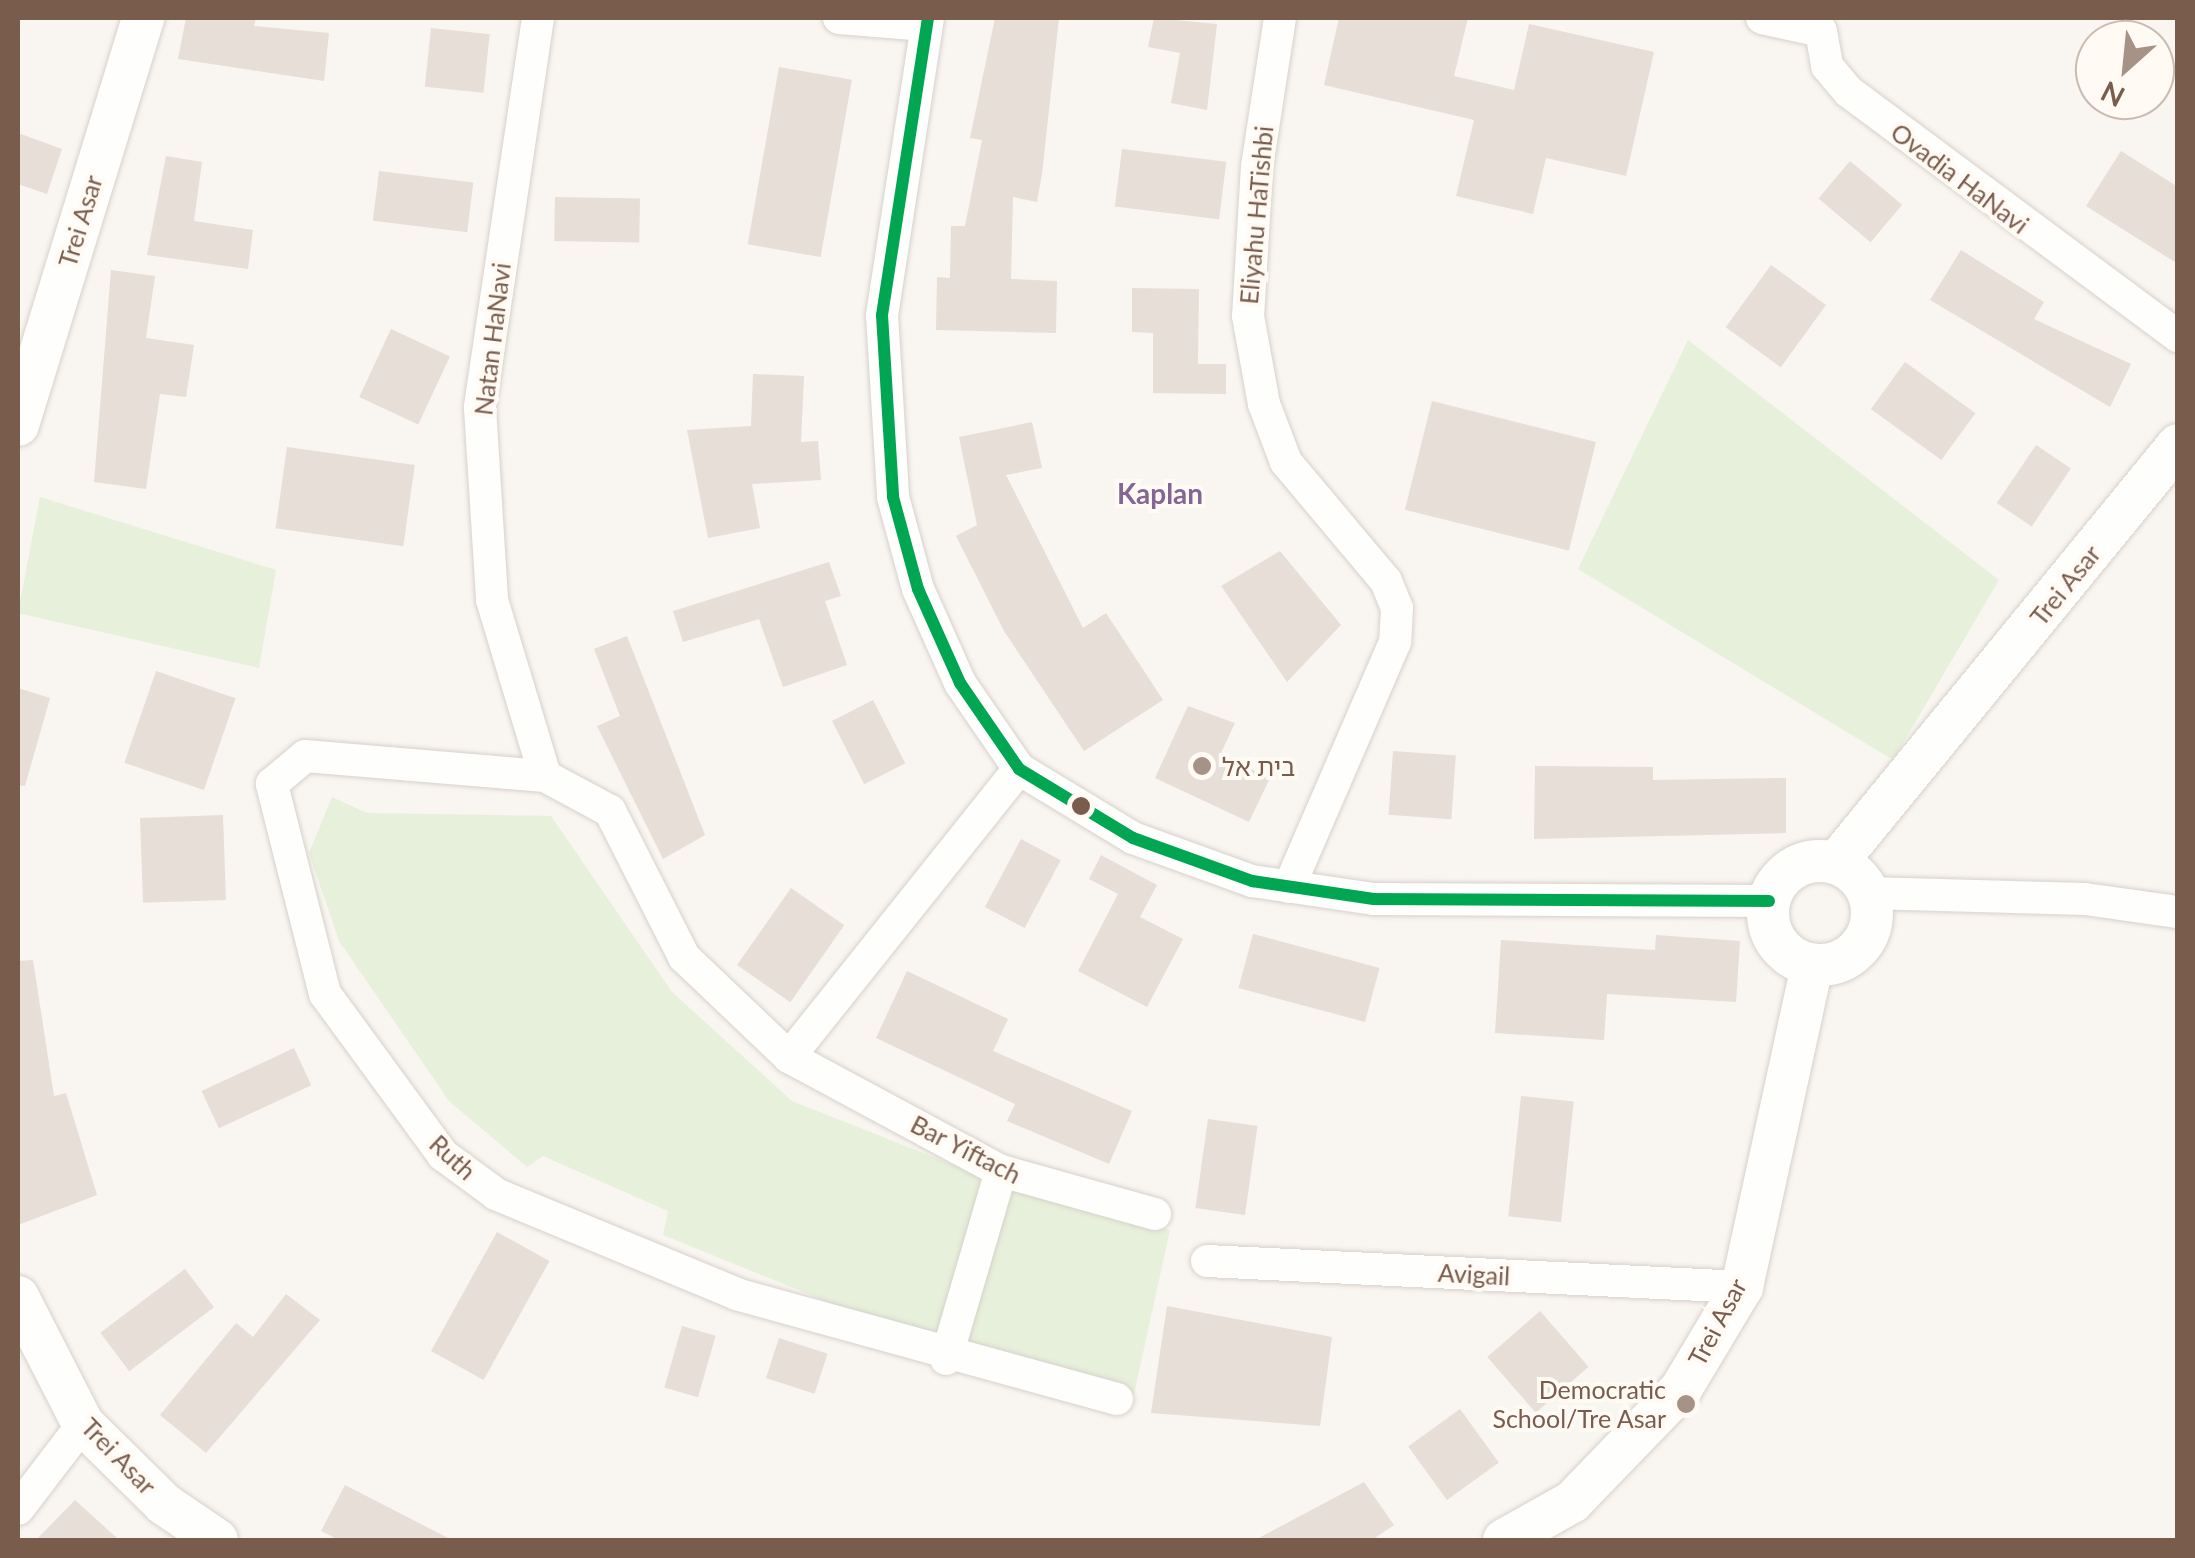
<!DOCTYPE html>
<meta charset="utf-8">
<style>
body{margin:0}
#map{position:relative;width:2195px;height:1558px;overflow:hidden;background:#f9f5f0;font-family:Lato,"Noto Sans Hebrew",sans-serif}
div>[style]{position:absolute}
.green>*{inset:0;background:#e7f0db}
.building>*{inset:0;background:#e6ded7;transform-origin:0 0}
.roads{filter:drop-shadow(0 0 2px #d7d1cb) drop-shadow(0 0 2px #d7d1cb)}
.minor>*{height:32px;margin:-16px;padding:0 16px;transform-origin:16px;border-radius:16px;background:#fefefd}
.tertiary>*{height:42px;margin:-21px;padding:0 21px;transform-origin:21px;border-radius:21px;background:#fefefd}
.tertiary>.ring{margin:-21px;padding:0;box-sizing:content-box;background:none;border:42px solid #fefefd;border-radius:50%}
.bus-1>*{height:12px;margin:-6px;padding:0 6px;transform-origin:6px;border-radius:6px;background:#00a651}
.dots>*{width:28px;height:28px;translate:-50% -50%;box-sizing:border-box;border:5px solid #fffaf3;border-radius:50%}
span{translate:-50% -50%;white-space:nowrap;text-align:center;line-height:1.15;-webkit-text-stroke:8px #fffaf3;paint-order:stroke}
.street-label{font-size:25px;color:#7a5c4d}
.poi-label{font-size:25px;color:#7a5c4d}
.left{translate:0 -50%;text-align:left}
.right{translate:-100% -50%;text-align:right}
.neighbourhood-label{font-size:28px;color:#846695;font-weight:700}
.frame{position:absolute;inset:0;border:20px solid #7a5c4d;pointer-events:none}
.north{position:absolute;left:2075px;top:20px;width:100px;height:100px;box-sizing:border-box;background:#fffaf3;border:2px solid #cabbb1;border-radius:50%;rotate:207deg;font-size:28px;font-weight:700;line-height:40px;text-align:center;color:#7a5c4d}
.north::after{content:'';display:block;margin:auto;width:35px;height:45px;background:#a69286;clip-path:polygon(50% 0,100% 100%,50% 72%,0 100%)}
</style>
<div id="map">
<div class="green">
<i style="clip-path:polygon(1688px 340px,1999px 580px,1893px 760px,1578px 569px)"></i>
<i style="clip-path:polygon(40px 497px,276px 570px,259px 668px,18px 613px)"></i>
<i style="clip-path:polygon(332px 797px,367px 813px,551px 816px,672px 992px,792px 1101px,984px 1177px,1170px 1230px,1134px 1394px,887px 1326px,663px 1235px,668px 1211px,543px 1156px,527px 1167px,449px 1101px,339px 941px,309px 853px)"></i>
</div>
<div class="building">
<i style="clip-path:polygon(186px 18px,256px 18px,254px 26px,329px 33px,324px 81px,178px 59px)"></i>
<i style="clip-path:polygon(995px 18px,1059px 18px,1042px 174px,1037px 202px,1013px 197px,1011px 279px,1057px 281px,1056px 333px,936px 330px,937px 277px,950px 278px,951px 226px,965px 226px,982px 140px,970px 138px)"></i>
<i style="clip-path:polygon(1154px 18px,1217px 24px,1207px 110px,1171px 103px,1180px 53px,1148px 47px)"></i>
<i style="clip-path:polygon(1339px 18px,1468px 18px,1454px 76px,1514px 90px,1529px 24px,1654px 52px,1626px 176px,1546px 158px,1533px 214px,1456px 196px,1474px 120px,1324px 85px)"></i>
<i style="left:431px;top:28px;width:59px;height:59px;rotate:6deg"></i>
<i style="left:779px;top:67px;width:74px;height:180px;rotate:10deg"></i>
<i style="clip-path:polygon(18px 133px,62px 149px,47px 194px,18px 184px)"></i>
<i style="left:1122px;top:149px;width:105px;height:58px;rotate:7deg"></i>
<i style="clip-path:polygon(2121px 151px,2178px 187px,2178px 264px,2086px 206px)"></i>
<i style="clip-path:polygon(166px 156px,202px 162px,194px 221px,253px 230px,248px 269px,147px 255px)"></i>
<i style="left:1850px;top:161px;width:68px;height:49px;rotate:40deg"></i>
<i style="left:379px;top:171px;width:95px;height:50px;rotate:7deg"></i>
<i style="left:555px;top:197px;width:85px;height:44px;rotate:1deg"></i>
<i style="clip-path:polygon(1961px 250px,2044px 302px,2034px 319px,2131px 364px,2110px 407px,1930px 300px)"></i>
<i style="left:1771px;top:265px;width:68px;height:77px;rotate:36deg"></i>
<i style="clip-path:polygon(111px 270px,155px 276px,146px 338px,194px 345px,186px 397px,160px 394px,146px 489px,94px 482px)"></i>
<i style="clip-path:polygon(1132px 288px,1199px 289px,1198px 364px,1226px 364px,1226px 394px,1153px 393px,1153px 333px,1132px 332px)"></i>
<i style="left:391px;top:329px;width:65px;height:75px;rotate:25deg"></i>
<i style="left:1905px;top:362px;width:87px;height:58px;rotate:36deg"></i>
<i style="clip-path:polygon(753px 374px,804px 376px,801px 442px,818px 441px,821px 480px,752px 484px,760px 528px,708px 538px,687px 430px,751px 426px)"></i>
<i style="left:1432px;top:401px;width:169px;height:112px;rotate:14deg"></i>
<i style="clip-path:polygon(1032px 422px,1042px 468px,1006px 475px,1083px 628px,1106px 613px,1163px 700px,1084px 751px,1004px 631px,956px 536px,977px 525px,959px 437px)"></i>
<i style="left:2036px;top:445px;width:42px;height:70px;rotate:34deg"></i>
<i style="left:287px;top:447px;width:129px;height:82px;rotate:8deg"></i>
<i style="clip-path:polygon(1280px 551px,1341px 625px,1287px 682px,1221px 586px)"></i>
<i style="clip-path:polygon(829px 562px,841px 596px,825px 601px,847px 665px,783px 687px,759px 619px,683px 642px,673px 611px)"></i>
<i style="clip-path:polygon(627px 636px,705px 835px,663px 859px,597px 726px,620px 716px,594px 649px)"></i>
<i style="left:156px;top:671px;width:84px;height:97px;rotate:19deg"></i>
<i style="clip-path:polygon(18px 688px,50px 698px,25px 786px,18px 785px)"></i>
<i style="left:873px;top:700px;width:71px;height:46px;rotate:63deg"></i>
<i style="clip-path:polygon(1188px 706px,1235px 723px,1220px 755px,1270px 778px,1249px 822px,1155px 778px)"></i>
<i style="left:1393px;top:751px;width:63px;height:64px;rotate:4deg"></i>
<i style="clip-path:polygon(1535px 766px,1653px 767px,1653px 780px,1786px 778px,1786px 833px,1534px 839px)"></i>
<i style="left:223px;top:815px;width:85px;height:83px;rotate:88deg"></i>
<i style="left:1021px;top:839px;width:45px;height:77px;rotate:28deg"></i>
<i style="clip-path:polygon(1101px 855px,1157px 885px,1140px 917px,1183px 939px,1147px 1007px,1078px 971px,1118px 894px,1089px 879px)"></i>
<i style="left:791px;top:888px;width:65px;height:94px;rotate:35deg"></i>
<i style="left:1253px;top:934px;width:131px;height:56px;rotate:15deg"></i>
<i style="clip-path:polygon(1656px 935px,1740px 941px,1736px 1002px,1607px 994px,1604px 1040px,1495px 1033px,1501px 940px,1655px 950px)"></i>
<i style="clip-path:polygon(33px 960px,54px 1096px,66px 1093px,97px 1195px,18px 1225px,18px 961px)"></i>
<i style="clip-path:polygon(907px 971px,1008px 1019px,993px 1051px,1132px 1111px,1109px 1164px,1007px 1121px,1015px 1104px,876px 1038px)"></i>
<i style="left:294px;top:1048px;width:41px;height:102px;rotate:65deg"></i>
<i style="left:1521px;top:1096px;width:53px;height:121px;rotate:6deg"></i>
<i style="left:1208px;top:1119px;width:50px;height:90px;rotate:8deg"></i>
<i style="left:497px;top:1232px;width:60px;height:136px;rotate:29deg"></i>
<i style="left:185px;top:1269px;width:48px;height:106px;rotate:53deg"></i>
<i style="clip-path:polygon(286px 1294px,320px 1320px,206px 1453px,160px 1415px,236px 1323px,253px 1337px)"></i>
<i style="clip-path:polygon(1167px 1306px,1332px 1337px,1320px 1426px,1151px 1413px)"></i>
<i style="left:1540px;top:1311px;width:74px;height:70px;rotate:49deg"></i>
<i style="left:682px;top:1326px;width:35px;height:64px;rotate:16deg"></i>
<i style="left:779px;top:1338px;width:51px;height:42px;rotate:18deg"></i>
<i style="left:1460px;top:1409px;width:66px;height:64px;rotate:54deg"></i>
<i style="clip-path:polygon(1364px 1482px,1394px 1525px,1372px 1540px,1255px 1540px)"></i>
<i style="clip-path:polygon(345px 1485px,452px 1540px,339px 1540px,321px 1531px)"></i>
<i style="clip-path:polygon(75px 1500px,119px 1540px,36px 1540px)"></i>
</div>
<div class="roads">
<div class="minor">
<i style="left:538px;top:18px;width:394px;rotate:98.5deg"></i>
<i style="left:480px;top:408px;width:192px;rotate:86.4deg"></i>
<i style="left:492px;top:600px;width:184px;rotate:73.2deg"></i>
<i style="left:839px;top:18px;width:87px;rotate:4.6deg"></i>
<i style="left:928px;top:18px;width:301px;rotate:98.8deg"></i>
<i style="left:882px;top:315px;width:182px;rotate:86.5deg"></i>
<i style="left:893px;top:497px;width:95px;rotate:74.8deg"></i>
<i style="left:918px;top:589px;width:103px;rotate:65.9deg"></i>
<i style="left:960px;top:683px;width:104px;rotate:55.5deg"></i>
<i style="left:1019px;top:769px;width:133px;rotate:31.2deg"></i>
<i style="left:1133px;top:838px;width:127px;rotate:19.9deg"></i>
<i style="left:1252px;top:881px;width:123px;rotate:8.4deg"></i>
<i style="left:1374px;top:899px;width:395px;rotate:0.3deg"></i>
<i style="left:1280px;top:18px;width:150px;rotate:98.8deg"></i>
<i style="left:1257px;top:166px;width:150px;rotate:93.4deg"></i>
<i style="left:1248px;top:316px;width:89px;rotate:79.7deg"></i>
<i style="left:1264px;top:404px;width:62px;rotate:69.2deg"></i>
<i style="left:1286px;top:462px;width:155px;rotate:50deg"></i>
<i style="left:1386px;top:581px;width:29px;rotate:68deg"></i>
<i style="left:1397px;top:608px;width:34px;rotate:93deg"></i>
<i style="left:1395px;top:642px;width:267px;rotate:113.4deg"></i>
<i style="left:1762px;top:18px;width:60px;rotate:12.4deg"></i>
<i style="left:1821px;top:31px;width:36px;rotate:80deg"></i>
<i style="left:1827px;top:66px;width:34px;rotate:50deg"></i>
<i style="left:1849px;top:92px;width:410px;rotate:36.6deg"></i>
<i style="left:1868px;top:893px;width:217px;rotate:1.6deg"></i>
<i style="left:2085px;top:899px;width:94px;rotate:8deg"></i>
<i style="left:789px;top:1057px;width:369px;rotate:-51.4deg"></i>
<i style="left:1207px;top:1261px;width:536px;rotate:2.78deg"></i>
<i style="left:946px;top:1359px;width:196px;rotate:-73.7deg"></i>
<i style="left:1117px;top:1399px;width:394px;rotate:-164.6deg"></i>
<i style="left:737px;top:1294px;width:261px;rotate:-157.5deg"></i>
<i style="left:496px;top:1194px;width:66px;rotate:-143.7deg"></i>
<i style="left:443px;top:1155px;width:200px;rotate:-126.2deg"></i>
<i style="left:325px;top:994px;width:217px;rotate:-104.2deg"></i>
<i style="left:272px;top:784px;width:43px;rotate:-40.3deg"></i>
<i style="left:305px;top:756px;width:241px;rotate:4.8deg"></i>
<i style="left:545px;top:776px;width:74px;rotate:28.3deg"></i>
<i style="left:610px;top:811px;width:164px;rotate:63.1deg"></i>
<i style="left:684px;top:957px;width:145px;rotate:43.6deg"></i>
<i style="left:789px;top:1057px;width:241px;rotate:28.3deg"></i>
<i style="left:1001px;top:1171px;width:160px;rotate:15.6deg"></i>
<i style="left:18px;top:1509px;width:107px;rotate:-52.6deg"></i>
</div>
<div class="tertiary">
<i style="left:18px;top:425px;width:426px;rotate:-72.9deg"></i>
<i class="ring" style="left:1768px;top:861px;width:62px;height:62px"></i>
<i style="left:1836px;top:863px;width:540px;rotate:-50.71deg"></i>
<i style="left:18px;top:1297px;width:143px;rotate:62.9deg"></i>
<i style="left:83px;top:1424px;width:114px;rotate:44.6deg"></i>
<i style="left:164px;top:1504px;width:64px;rotate:34.2deg"></i>
<i style="left:1504px;top:1540px;width:78px;rotate:-29.2deg"></i>
<i style="left:1572px;top:1502px;width:157px;rotate:-46deg"></i>
<i style="left:1681px;top:1389px;width:119px;rotate:-59.1deg"></i>
<i style="left:1742px;top:1287px;width:330px;rotate:-77.7deg"></i>
</div>
</div>
<div class="bus-1">
<i style="left:928px;top:18px;width:301px;rotate:98.8deg"></i>
<i style="left:882px;top:315px;width:182px;rotate:86.5deg"></i>
<i style="left:893px;top:497px;width:95px;rotate:74.8deg"></i>
<i style="left:918px;top:589px;width:103px;rotate:65.9deg"></i>
<i style="left:960px;top:683px;width:104px;rotate:55.5deg"></i>
<i style="left:1019px;top:769px;width:133px;rotate:31.2deg"></i>
<i style="left:1133px;top:838px;width:127px;rotate:19.9deg"></i>
<i style="left:1252px;top:881px;width:123px;rotate:8.4deg"></i>
<i style="left:1374px;top:899px;width:395px;rotate:0.3deg"></i>
</div>
<div class="dots">
<i style="left:1202px;top:766px;background:#a69286"></i>
<i style="left:1081px;top:806px;background:#7a5c4d"></i>
<i style="left:1686px;top:1404px;background:#a69286"></i>
</div>
<div class="street-label">
<span style="left:1960px;top:178px;rotate:37deg">Ovadia HaNavi</span>
<span style="left:1256px;top:215px;rotate:-85deg">Eliyahu HaTishbi</span>
<span style="left:80px;top:221px;rotate:-73deg">Trei Asar</span>
<span style="left:492px;top:339px;rotate:-83deg">Natan HaNavi</span>
<span style="left:2065px;top:585px;rotate:-51deg">Trei Asar</span>
<span style="left:966px;top:1149px;rotate:27deg">Bar Yiftach</span>
<span style="left:453px;top:1157px;rotate:43deg">Ruth</span>
<span style="left:1474px;top:1274px;rotate:3deg">Avigail</span>
<span style="left:1717px;top:1322px;rotate:-62deg">Trei Asar</span>
<span style="left:119px;top:1456px;rotate:46deg">Trei Asar</span>
</div>
<div class="poi-label">
<span class="left" style="left:1222px;top:766px">בית אל</span>
<span class="right" style="left:1666px;top:1404px">Democratic<br>School/Tre Asar</span>
</div>
<div class="neighbourhood-label">
<span style="left:1160px;top:493px">Kaplan</span>
</div>
<div class="frame"></div>
<div class="north">N</div>
</div>
